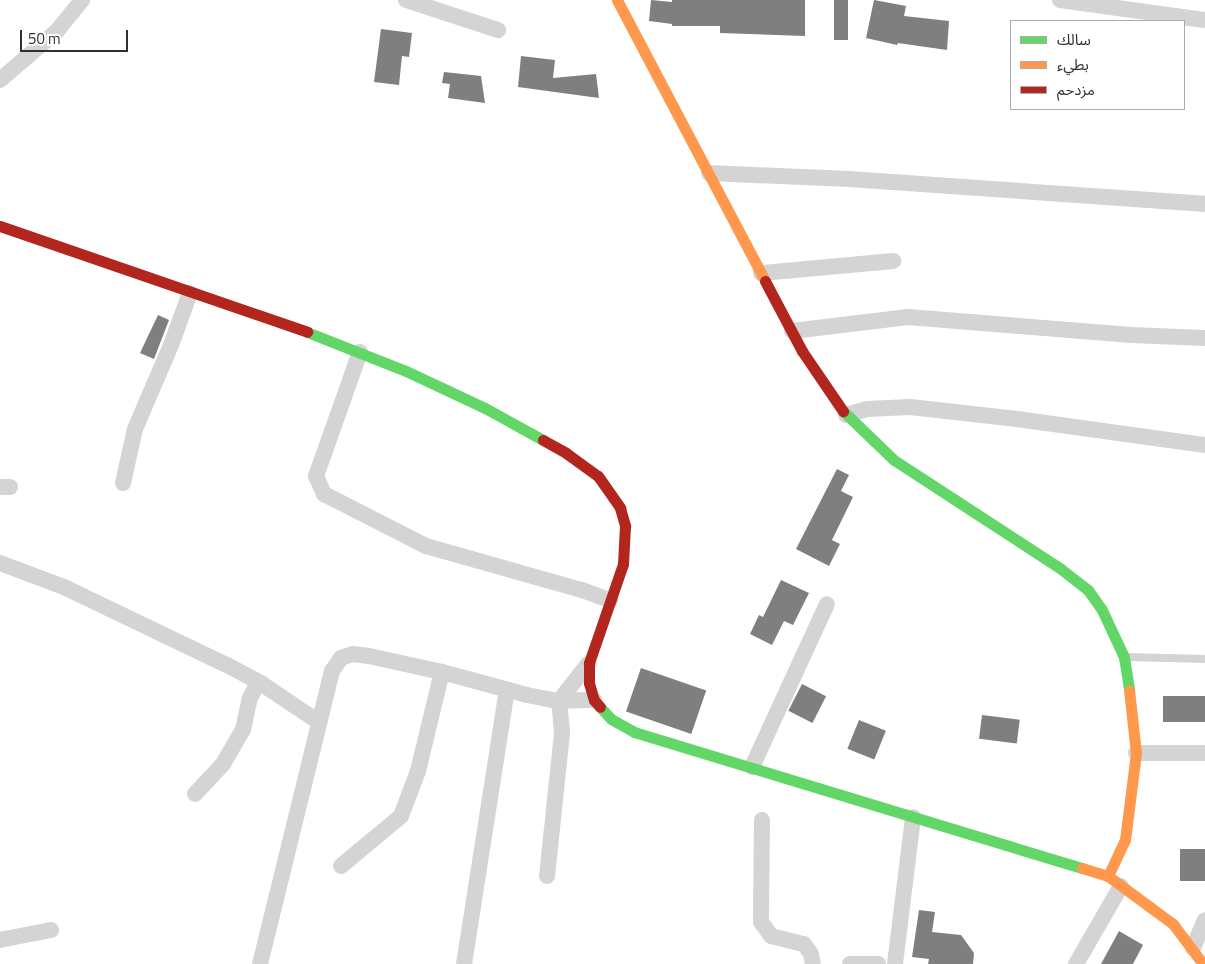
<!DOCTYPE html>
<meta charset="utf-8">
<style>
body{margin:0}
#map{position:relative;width:1205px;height:964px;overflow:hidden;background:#fff;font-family:"Titillium Web","Noto Sans Arabic",sans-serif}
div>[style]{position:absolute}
.building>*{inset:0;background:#7f7f7f;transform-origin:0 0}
.lane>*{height:8px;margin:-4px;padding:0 4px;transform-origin:4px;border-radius:4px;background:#d4d4d4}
.street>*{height:16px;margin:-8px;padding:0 8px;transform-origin:8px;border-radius:8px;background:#d4d4d4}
.fast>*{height:11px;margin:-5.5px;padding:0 5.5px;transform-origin:5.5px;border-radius:5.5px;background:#63d668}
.slow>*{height:11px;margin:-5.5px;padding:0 5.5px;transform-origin:5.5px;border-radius:5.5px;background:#ff974d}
.jam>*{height:11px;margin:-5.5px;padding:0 5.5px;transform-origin:5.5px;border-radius:5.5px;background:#b3261e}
span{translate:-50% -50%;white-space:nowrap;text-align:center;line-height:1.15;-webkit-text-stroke:5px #fff;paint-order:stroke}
.legend{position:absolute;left:1010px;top:20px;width:175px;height:90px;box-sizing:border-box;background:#fff;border:1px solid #acacac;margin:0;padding:6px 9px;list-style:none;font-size:15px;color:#2f2f2f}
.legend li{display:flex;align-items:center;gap:10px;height:25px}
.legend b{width:25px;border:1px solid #acacac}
.scale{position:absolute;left:20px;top:30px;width:108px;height:22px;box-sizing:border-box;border:2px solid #2f2f2f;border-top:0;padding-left:6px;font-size:15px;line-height:18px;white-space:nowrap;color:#2f2f2f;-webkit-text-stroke:4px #fff;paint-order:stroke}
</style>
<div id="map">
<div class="building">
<i style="clip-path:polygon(651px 0,672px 2px,672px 0,805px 0,805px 36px,720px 33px,720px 26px,672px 26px,672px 24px,649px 21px)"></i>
<i style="left:834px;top:0;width:14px;height:40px"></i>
<i style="clip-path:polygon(874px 0,906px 6px,904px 16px,949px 21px,947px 50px,898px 43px,897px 45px,866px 38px)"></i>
<i style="clip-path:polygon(381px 29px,412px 33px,409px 57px,402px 56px,399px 85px,374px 82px)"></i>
<i style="clip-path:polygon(521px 56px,555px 60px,553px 78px,596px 74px,599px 98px,518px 87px)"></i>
<i style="clip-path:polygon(444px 72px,481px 76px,485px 103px,448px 98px,450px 84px,442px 83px)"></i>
<i style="clip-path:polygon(158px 315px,169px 320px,154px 359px,140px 353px)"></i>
<i style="clip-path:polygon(837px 469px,849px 475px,841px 491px,853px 497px,832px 540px,840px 544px,829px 566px,796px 549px)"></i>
<i style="clip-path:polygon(781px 580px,809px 593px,793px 625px,784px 621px,772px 645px,750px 634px,759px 615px,763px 617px)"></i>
<i style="left:641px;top:668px;width:69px;height:46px;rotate:19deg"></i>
<i style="left:802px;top:684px;width:27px;height:30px;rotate:27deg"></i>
<i style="left:1163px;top:696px;width:42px;height:26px"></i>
<i style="left:982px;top:715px;width:38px;height:24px;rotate:7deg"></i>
<i style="left:859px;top:720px;width:29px;height:31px;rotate:22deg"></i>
<i style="left:1180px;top:849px;width:25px;height:32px"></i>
<i style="clip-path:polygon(919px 910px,935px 912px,932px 932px,961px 935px,974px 953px,973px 964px,928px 964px,929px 959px,912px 957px)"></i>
<i style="clip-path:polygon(1119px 931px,1143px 945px,1133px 964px,1101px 964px)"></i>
</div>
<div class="lane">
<i style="left:1127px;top:657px;width:78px;rotate:1.5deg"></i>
</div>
<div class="street">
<i style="left:406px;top:0;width:97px;rotate:18.1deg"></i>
<i style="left:1060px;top:0;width:146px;rotate:7.9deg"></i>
<i style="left:0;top:80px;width:75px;rotate:-40.7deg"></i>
<i style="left:57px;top:31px;width:40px;rotate:-51deg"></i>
<i style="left:709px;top:173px;width:140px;rotate:2.5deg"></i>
<i style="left:849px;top:179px;width:357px;rotate:4deg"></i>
<i style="left:761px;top:273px;width:133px;rotate:-5.2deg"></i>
<i style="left:792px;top:331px;width:117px;rotate:-6.9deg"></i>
<i style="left:908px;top:317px;width:224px;rotate:4.6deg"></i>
<i style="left:1131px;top:335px;width:74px;rotate:2.3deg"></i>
<i style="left:360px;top:352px;width:132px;rotate:109.5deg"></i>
<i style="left:316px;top:476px;width:20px;rotate:66deg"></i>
<i style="left:324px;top:494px;width:114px;rotate:27deg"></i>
<i style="left:426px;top:546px;width:162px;rotate:15.8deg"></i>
<i style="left:582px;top:590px;width:30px;rotate:20deg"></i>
<i style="left:846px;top:415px;width:22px;rotate:-16deg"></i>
<i style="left:867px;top:409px;width:43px;rotate:-2.7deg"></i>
<i style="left:910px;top:407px;width:108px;rotate:6.4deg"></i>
<i style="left:1017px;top:419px;width:190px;rotate:7.9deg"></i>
<i style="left:123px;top:483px;width:55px;rotate:-77.5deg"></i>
<i style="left:135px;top:429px;width:91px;rotate:-66.8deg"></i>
<i style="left:171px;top:345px;width:55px;rotate:-69.9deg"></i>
<i style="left:0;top:487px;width:10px"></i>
<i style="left:0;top:563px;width:71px;rotate:20.7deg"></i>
<i style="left:66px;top:588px;width:178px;rotate:25.6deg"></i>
<i style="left:227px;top:665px;width:40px;rotate:28deg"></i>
<i style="left:262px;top:684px;width:69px;rotate:33.7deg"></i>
<i style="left:1136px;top:753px;width:69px"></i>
<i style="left:752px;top:767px;width:179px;rotate:-65.3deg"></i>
<i style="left:195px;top:794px;width:41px;rotate:-47deg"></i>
<i style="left:223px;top:764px;width:39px;rotate:-60deg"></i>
<i style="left:243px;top:730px;width:33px;rotate:-78deg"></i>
<i style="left:250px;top:698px;width:18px;rotate:-63deg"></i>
<i style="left:762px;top:820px;width:102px;rotate:90.6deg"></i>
<i style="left:761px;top:922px;width:17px;rotate:54deg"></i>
<i style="left:771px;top:936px;width:34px;rotate:14deg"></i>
<i style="left:804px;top:944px;width:12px;rotate:55deg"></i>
<i style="left:811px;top:954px;width:10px;rotate:79deg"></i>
<i style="left:341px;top:866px;width:78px;rotate:-39.8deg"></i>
<i style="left:401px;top:816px;width:48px;rotate:-69.3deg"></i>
<i style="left:418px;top:771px;width:102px;rotate:-76.4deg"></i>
<i style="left:547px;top:876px;width:144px;rotate:-84deg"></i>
<i style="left:562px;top:733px;width:32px;rotate:-95deg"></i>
<i style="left:559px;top:701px;width:48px;rotate:-51.7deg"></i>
<i style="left:0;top:940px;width:52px;rotate:-11.1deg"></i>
<i style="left:1193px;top:948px;width:30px;rotate:-67deg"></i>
<i style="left:260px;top:964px;width:302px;rotate:-76.2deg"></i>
<i style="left:332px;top:671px;width:16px;rotate:-55deg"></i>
<i style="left:341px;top:658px;width:13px;rotate:-18deg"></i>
<i style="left:353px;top:654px;width:16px;rotate:7deg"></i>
<i style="left:369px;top:656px;width:75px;rotate:12.4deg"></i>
<i style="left:442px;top:672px;width:88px;rotate:15.1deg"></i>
<i style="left:527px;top:695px;width:33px;rotate:11deg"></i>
<i style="left:559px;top:701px;width:35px;rotate:-2deg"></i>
<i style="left:464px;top:964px;width:277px;rotate:-81.1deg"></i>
<i style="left:850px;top:964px;width:28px"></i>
<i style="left:895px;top:964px;width:148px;rotate:-83deg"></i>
<i style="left:1076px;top:964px;width:90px;rotate:-60deg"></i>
</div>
<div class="fast">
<i style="left:307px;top:332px;width:106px;rotate:21.5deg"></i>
<i style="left:406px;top:371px;width:87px;rotate:25.1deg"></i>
<i style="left:485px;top:408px;width:66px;rotate:28.9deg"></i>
<i style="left:843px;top:411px;width:71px;rotate:43.9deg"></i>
<i style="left:894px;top:460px;width:199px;rotate:33.1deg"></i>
<i style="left:1061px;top:569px;width:34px;rotate:38deg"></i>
<i style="left:1088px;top:590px;width:24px;rotate:55deg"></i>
<i style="left:1102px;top:610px;width:52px;rotate:64.9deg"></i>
<i style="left:1124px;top:657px;width:33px;rotate:81deg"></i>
<i style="left:600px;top:707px;width:16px;rotate:47deg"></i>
<i style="left:611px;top:719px;width:26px;rotate:29deg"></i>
<i style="left:634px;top:732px;width:468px;rotate:16.9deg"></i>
</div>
<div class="slow">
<i style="left:617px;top:0;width:318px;rotate:62.2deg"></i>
<i style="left:1082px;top:868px;width:27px;rotate:17deg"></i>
<i style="left:1108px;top:876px;width:81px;rotate:36.4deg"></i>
<i style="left:1173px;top:924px;width:50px;rotate:53.1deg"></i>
<i style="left:1108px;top:876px;width:40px;rotate:-65deg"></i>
<i style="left:1125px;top:840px;width:88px;rotate:-82.8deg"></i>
<i style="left:1136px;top:753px;width:63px;rotate:-96.3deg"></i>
</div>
<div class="jam">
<i style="left:0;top:226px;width:325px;rotate:19deg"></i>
<i style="left:765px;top:281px;width:79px;rotate:62.1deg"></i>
<i style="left:802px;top:351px;width:73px;rotate:55.7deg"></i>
<i style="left:543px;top:440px;width:26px;rotate:29deg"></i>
<i style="left:566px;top:453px;width:39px;rotate:36deg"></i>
<i style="left:598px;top:476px;width:39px;rotate:55deg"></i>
<i style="left:620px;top:508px;width:19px;rotate:74deg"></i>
<i style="left:625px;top:526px;width:38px;rotate:93deg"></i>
<i style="left:623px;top:564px;width:105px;rotate:109deg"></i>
<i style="left:589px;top:663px;width:20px;rotate:90deg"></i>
<i style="left:589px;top:683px;width:18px;rotate:74deg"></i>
<i style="left:594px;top:700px;width:9px;rotate:49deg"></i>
</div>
<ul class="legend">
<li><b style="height:6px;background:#63d668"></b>سالك</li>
<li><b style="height:6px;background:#ff974d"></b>بطيء</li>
<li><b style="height:6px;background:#b3261e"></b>مزدحم</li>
</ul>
<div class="scale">50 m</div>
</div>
